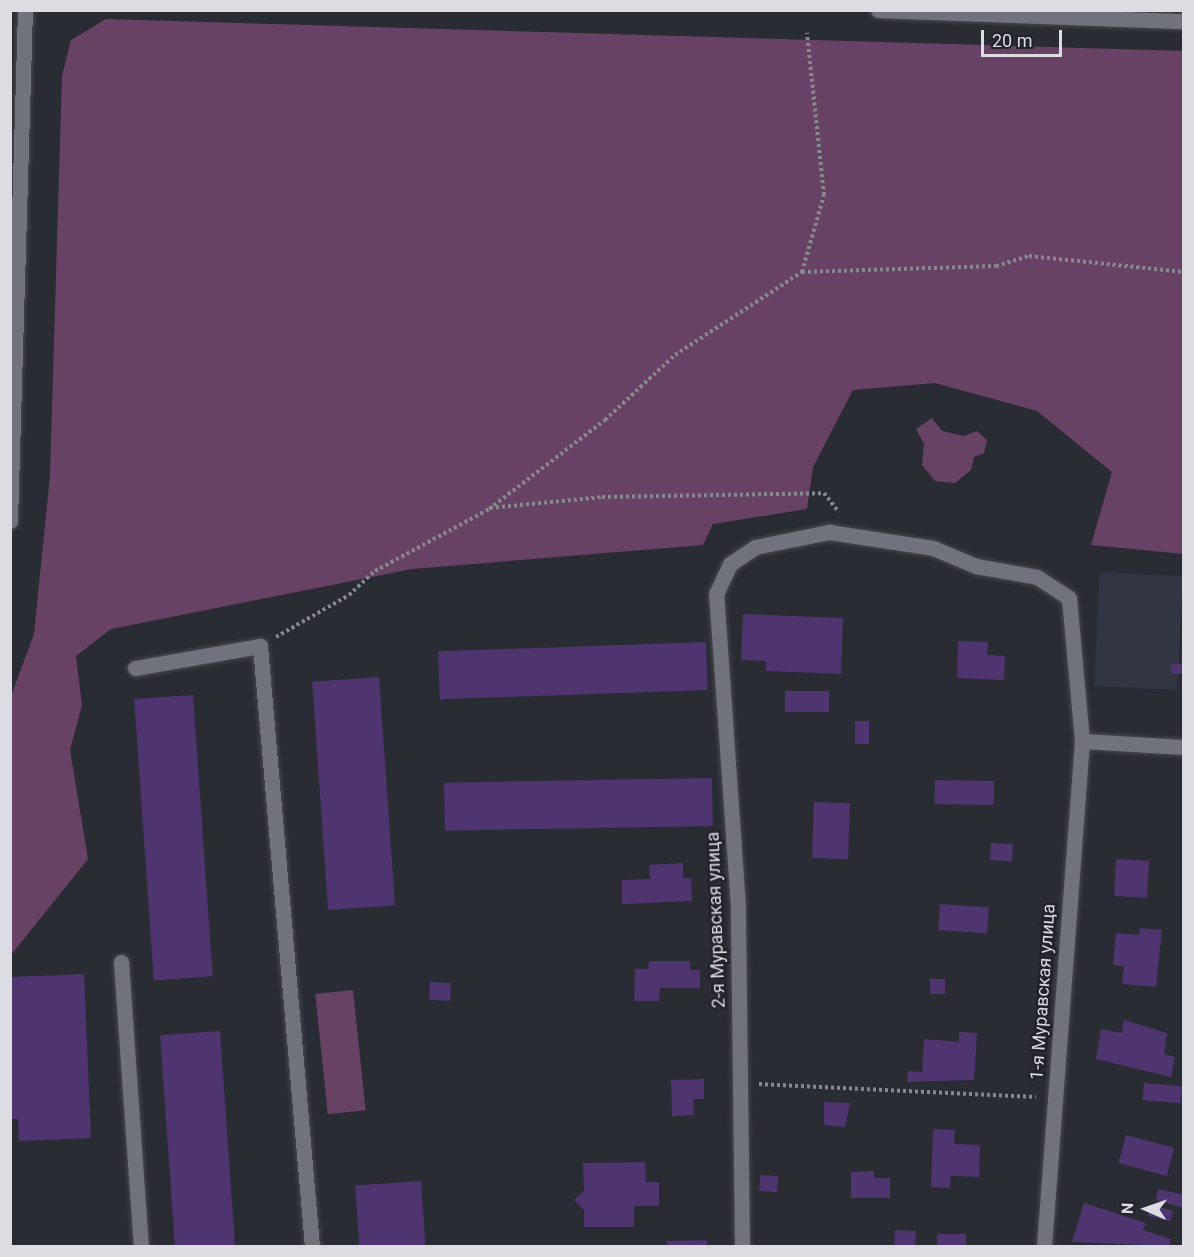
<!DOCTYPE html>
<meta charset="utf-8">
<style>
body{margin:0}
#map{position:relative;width:1194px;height:1257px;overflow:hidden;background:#2a2c34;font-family:Roboto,sans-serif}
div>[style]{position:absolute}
.built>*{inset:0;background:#323542;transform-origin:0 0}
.green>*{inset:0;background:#674265;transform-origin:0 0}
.building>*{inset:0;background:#4e3570;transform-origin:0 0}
.path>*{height:4px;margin-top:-2px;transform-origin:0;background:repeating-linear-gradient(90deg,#87888f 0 3px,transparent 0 6px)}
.roads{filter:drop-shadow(0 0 2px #47494f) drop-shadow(0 0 2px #47494f)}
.minor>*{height:15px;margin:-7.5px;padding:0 7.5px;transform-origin:7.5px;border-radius:7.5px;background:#71737c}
span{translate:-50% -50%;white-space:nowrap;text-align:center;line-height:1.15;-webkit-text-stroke:5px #21232a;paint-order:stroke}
.street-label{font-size:18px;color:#dcdde2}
.frame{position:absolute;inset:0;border:12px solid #dcdde2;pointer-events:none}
.north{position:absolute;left:1116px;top:1179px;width:60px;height:60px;-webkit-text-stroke:4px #21232a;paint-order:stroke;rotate:272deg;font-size:16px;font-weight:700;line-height:24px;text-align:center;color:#dcdde2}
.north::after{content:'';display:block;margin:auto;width:21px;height:27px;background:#dcdde2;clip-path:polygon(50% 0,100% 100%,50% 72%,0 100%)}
.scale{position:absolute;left:981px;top:30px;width:81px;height:27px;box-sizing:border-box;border:3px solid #dcdde2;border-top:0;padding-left:8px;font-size:18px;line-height:21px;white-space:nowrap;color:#dcdde2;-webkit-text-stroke:4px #21232a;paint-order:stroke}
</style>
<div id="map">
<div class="built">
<i style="left:1100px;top:572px;width:83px;height:114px;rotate:3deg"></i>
</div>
<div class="green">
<i style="clip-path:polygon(106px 19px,1183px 51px,1183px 554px,1091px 545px,1112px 472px,1037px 411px,935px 383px,853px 390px,813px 467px,807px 509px,713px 524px,703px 545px,412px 569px,111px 629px,76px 656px,82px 705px,70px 750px,88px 859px,11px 955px,11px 696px,34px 634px,50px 475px,62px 76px,71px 40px)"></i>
<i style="clip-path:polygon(932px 418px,942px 431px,964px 436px,977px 431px,987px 440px,984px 453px,974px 457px,971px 470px,955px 483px,935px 481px,922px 465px,924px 444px,916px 429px)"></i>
<i style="left:353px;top:990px;width:121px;height:38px;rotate:84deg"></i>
</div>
<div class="building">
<i style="clip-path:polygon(743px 614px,843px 618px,841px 674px,766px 671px,766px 661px,741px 660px)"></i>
<i style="clip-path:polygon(958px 641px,988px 642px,987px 655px,1005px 656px,1004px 680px,957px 678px)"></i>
<i style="left:706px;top:642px;width:48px;height:268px;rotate:88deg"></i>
<i style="left:1171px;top:664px;width:13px;height:10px"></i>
<i style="left:379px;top:677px;width:229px;height:67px;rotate:86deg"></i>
<i style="left:785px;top:691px;width:44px;height:21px"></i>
<i style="left:193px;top:695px;width:282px;height:59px;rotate:86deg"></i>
<i style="left:855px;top:721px;width:14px;height:23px"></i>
<i style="left:712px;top:778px;width:48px;height:268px;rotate:89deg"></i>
<i style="left:935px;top:780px;width:59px;height:24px;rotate:1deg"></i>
<i style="left:814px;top:802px;width:36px;height:56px;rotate:2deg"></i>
<i style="left:991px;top:843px;width:22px;height:17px;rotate:3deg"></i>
<i style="left:1116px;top:859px;width:33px;height:37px;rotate:3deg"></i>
<i style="clip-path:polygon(683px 863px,683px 878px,691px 878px,692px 901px,622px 904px,622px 880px,650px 879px,649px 865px)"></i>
<i style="left:940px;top:904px;width:49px;height:26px;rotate:4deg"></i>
<i style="clip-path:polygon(1140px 928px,1162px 930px,1156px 987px,1122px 984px,1124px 966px,1113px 965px,1116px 933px,1139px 935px)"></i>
<i style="clip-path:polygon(649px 961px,690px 961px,690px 970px,700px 970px,700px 988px,660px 988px,659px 1001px,634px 1001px,635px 969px,648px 969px)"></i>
<i style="clip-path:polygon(84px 974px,91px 1138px,19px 1141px,18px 1119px,10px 1119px,12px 977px)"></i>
<i style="left:930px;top:979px;width:15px;height:15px"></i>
<i style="left:430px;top:982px;width:21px;height:18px;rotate:3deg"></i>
<i style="clip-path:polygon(1124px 1020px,1167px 1033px,1164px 1054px,1175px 1057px,1171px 1077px,1096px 1059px,1101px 1029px,1122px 1033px)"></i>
<i style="left:220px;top:1031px;width:216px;height:60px;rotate:86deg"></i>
<i style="clip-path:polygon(959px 1032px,977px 1033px,974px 1080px,907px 1082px,908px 1071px,922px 1072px,924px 1039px,959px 1042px)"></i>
<i style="clip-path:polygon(704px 1079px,704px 1099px,693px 1099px,694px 1115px,672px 1116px,671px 1080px)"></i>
<i style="left:1144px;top:1083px;width:38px;height:17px;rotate:5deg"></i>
<i style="clip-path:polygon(824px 1102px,850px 1103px,845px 1127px,824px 1125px)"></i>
<i style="clip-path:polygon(933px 1129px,955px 1130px,954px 1144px,980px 1145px,979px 1177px,951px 1176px,950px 1188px,931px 1187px)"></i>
<i style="left:1126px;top:1135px;width:50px;height:29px;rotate:15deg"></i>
<i style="clip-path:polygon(645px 1162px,646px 1182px,659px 1182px,659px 1206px,634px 1206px,634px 1227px,584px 1227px,584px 1210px,574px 1200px,584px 1191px,583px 1163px)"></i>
<i style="clip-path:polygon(874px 1171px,874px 1178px,890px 1178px,890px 1198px,851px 1198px,851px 1172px)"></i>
<i style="left:760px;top:1175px;width:18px;height:16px;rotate:3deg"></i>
<i style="left:421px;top:1181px;width:65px;height:66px;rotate:86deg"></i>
<i style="clip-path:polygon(1158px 1189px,1184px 1195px,1184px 1208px,1156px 1200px)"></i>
<i style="clip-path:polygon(1084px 1203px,1146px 1223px,1143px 1230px,1171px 1239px,1169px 1246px,1072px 1242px)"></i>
<i style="left:1151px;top:1205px;width:23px;height:11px;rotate:15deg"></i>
<i style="left:895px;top:1230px;width:21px;height:16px;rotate:3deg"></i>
<i style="left:937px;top:1234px;width:29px;height:12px"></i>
<i style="clip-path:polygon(707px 1240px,707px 1246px,667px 1246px,667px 1241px)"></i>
</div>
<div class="path">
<i style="left:802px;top:272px;width:80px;rotate:-74.1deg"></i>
<i style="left:824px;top:195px;width:163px;rotate:-96deg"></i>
<i style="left:490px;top:508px;width:113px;rotate:-5.6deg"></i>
<i style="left:602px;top:497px;width:222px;rotate:-1deg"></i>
<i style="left:824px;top:493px;width:24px;rotate:52deg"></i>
<i style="left:276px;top:637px;width:84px;rotate:-29.9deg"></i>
<i style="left:349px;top:595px;width:35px;rotate:-43deg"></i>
<i style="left:375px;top:571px;width:130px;rotate:-28.5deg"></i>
<i style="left:489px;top:509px;width:146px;rotate:-37.5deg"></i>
<i style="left:605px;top:420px;width:96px;rotate:-42.9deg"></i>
<i style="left:675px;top:355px;width:152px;rotate:-33.2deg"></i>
<i style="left:802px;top:272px;width:194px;rotate:-1.8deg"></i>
<i style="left:996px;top:266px;width:34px;rotate:-17deg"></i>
<i style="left:1029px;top:256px;width:156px;rotate:5.9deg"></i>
<i style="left:759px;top:1084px;width:277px;rotate:2.7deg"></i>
</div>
<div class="roads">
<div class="minor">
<i style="left:878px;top:10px;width:306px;rotate:2.1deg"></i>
<i style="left:10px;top:521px;width:511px;rotate:-88.32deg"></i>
<i style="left:135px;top:668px;width:127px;rotate:-10deg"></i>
<i style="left:260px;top:646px;width:602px;rotate:85.05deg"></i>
<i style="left:1082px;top:741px;width:102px;rotate:3.4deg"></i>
<i style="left:121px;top:962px;width:285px;rotate:86deg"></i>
<i style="left:742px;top:1246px;width:340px;rotate:-90.7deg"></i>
<i style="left:738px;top:906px;width:313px;rotate:-94deg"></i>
<i style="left:716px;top:594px;width:33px;rotate:-65deg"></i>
<i style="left:730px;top:564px;width:30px;rotate:-34deg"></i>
<i style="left:755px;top:547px;width:76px;rotate:-11.5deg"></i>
<i style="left:829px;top:532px;width:105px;rotate:8.7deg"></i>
<i style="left:933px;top:548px;width:47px;rotate:22.7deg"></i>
<i style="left:976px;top:566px;width:62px;rotate:10.2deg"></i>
<i style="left:1037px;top:577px;width:38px;rotate:33deg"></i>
<i style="left:1069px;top:598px;width:144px;rotate:84.8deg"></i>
<i style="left:1082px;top:741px;width:506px;rotate:94.3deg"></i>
</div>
</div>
<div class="street-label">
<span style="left:716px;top:920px;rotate:-92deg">2-я Муравская улица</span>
<span style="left:1043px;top:992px;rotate:-86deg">1-я Муравская улица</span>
</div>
<div class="frame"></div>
<div class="north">N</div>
<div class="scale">20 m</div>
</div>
